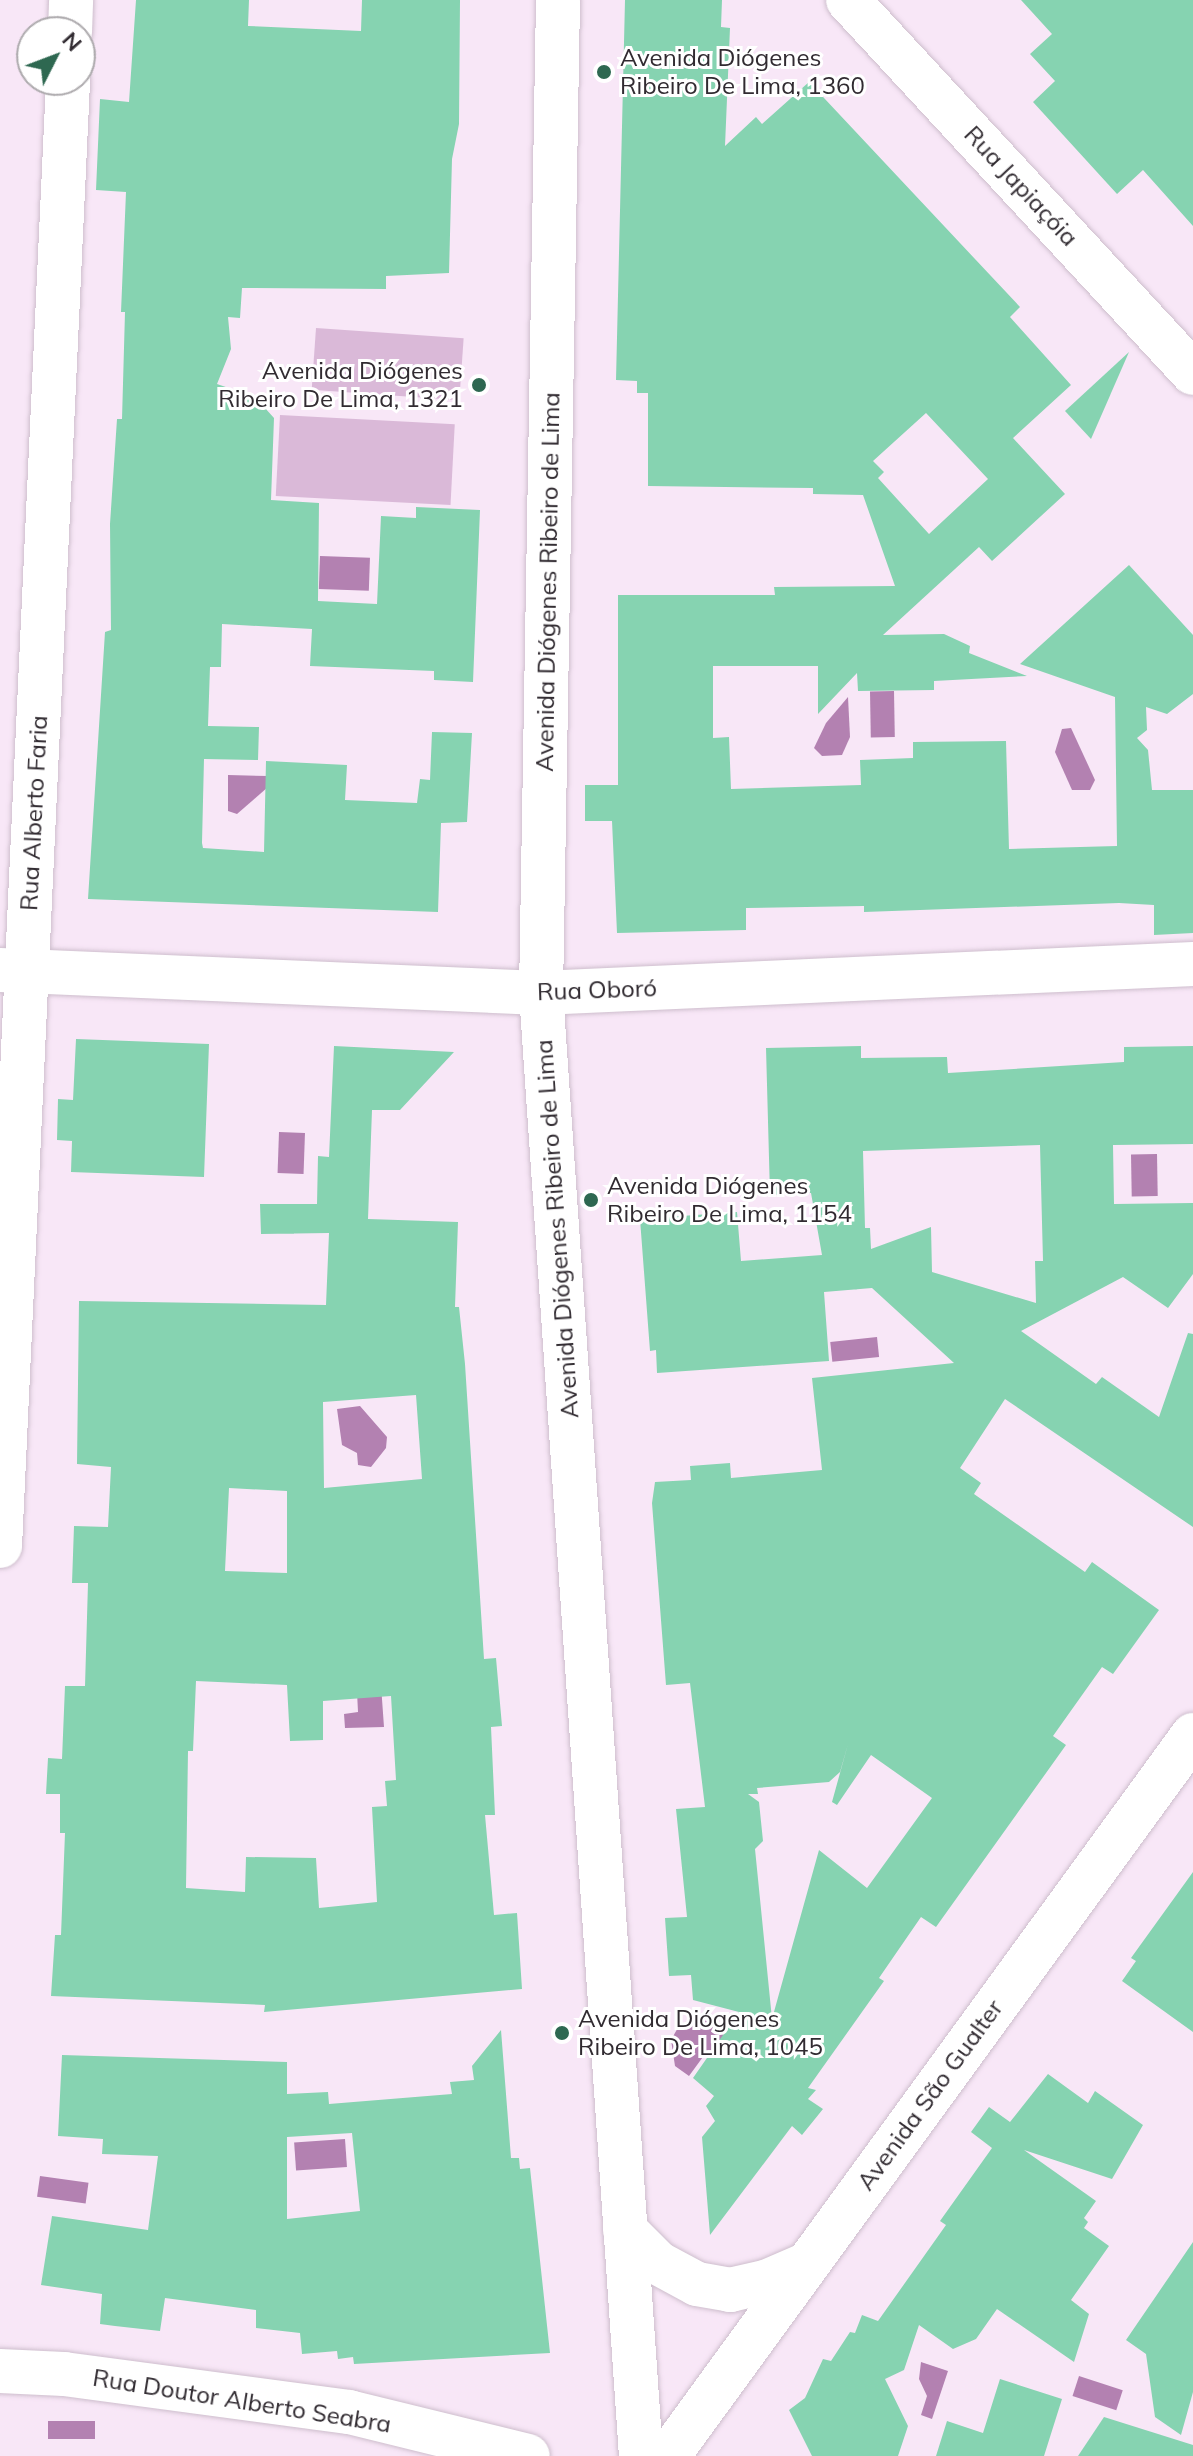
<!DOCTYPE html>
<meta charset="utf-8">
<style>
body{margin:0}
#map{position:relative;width:1193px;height:2456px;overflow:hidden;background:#f8e7f7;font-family:Mulish,sans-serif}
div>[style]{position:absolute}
.green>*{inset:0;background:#dab9d8;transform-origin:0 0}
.water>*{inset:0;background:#b381b1;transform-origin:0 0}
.building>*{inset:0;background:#86d3b1}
.roads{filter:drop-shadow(0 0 2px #cebecd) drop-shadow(0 0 2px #cebecd)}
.minor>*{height:44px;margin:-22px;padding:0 22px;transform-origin:22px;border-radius:22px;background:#fff}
.tertiary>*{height:44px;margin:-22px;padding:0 22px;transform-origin:22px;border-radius:22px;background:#fff}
.secondary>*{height:44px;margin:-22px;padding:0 22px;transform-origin:22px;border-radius:22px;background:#fff}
.dots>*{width:22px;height:22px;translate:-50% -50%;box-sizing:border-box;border:4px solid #fff;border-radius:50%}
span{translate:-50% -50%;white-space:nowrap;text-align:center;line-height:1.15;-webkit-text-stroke:6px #fff;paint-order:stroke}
.poi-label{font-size:24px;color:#312b31}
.left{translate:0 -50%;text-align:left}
.right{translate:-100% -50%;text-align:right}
.street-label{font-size:24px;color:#312b31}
.north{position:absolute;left:16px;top:16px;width:80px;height:80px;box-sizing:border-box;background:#fff;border:2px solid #adaaad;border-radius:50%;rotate:48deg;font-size:22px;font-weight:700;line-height:32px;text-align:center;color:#312b31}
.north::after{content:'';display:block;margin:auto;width:28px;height:36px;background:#2e6851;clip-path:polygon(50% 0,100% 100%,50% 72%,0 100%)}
</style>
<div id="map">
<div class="green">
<i style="left:316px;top:328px;width:148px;height:62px;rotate:4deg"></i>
<i style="left:280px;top:415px;width:175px;height:81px;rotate:3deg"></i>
</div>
<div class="water">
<i style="left:320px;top:556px;width:50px;height:33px;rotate:2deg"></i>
<i style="left:894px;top:691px;width:46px;height:24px;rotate:89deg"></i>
<i style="clip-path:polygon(848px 697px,850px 737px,842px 755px,822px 756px,814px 748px,826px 723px)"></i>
<i style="clip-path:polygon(1071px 728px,1095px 780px,1090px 790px,1072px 790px,1055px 752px,1062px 729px)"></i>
<i style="clip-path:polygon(228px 775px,268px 776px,268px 787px,237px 814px,228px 811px)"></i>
<i style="left:279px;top:1132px;width:26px;height:41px;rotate:2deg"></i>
<i style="left:1157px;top:1154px;width:42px;height:26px;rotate:89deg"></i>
<i style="left:877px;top:1337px;width:20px;height:47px;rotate:84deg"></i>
<i style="clip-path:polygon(360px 1406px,387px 1437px,386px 1448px,371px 1467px,358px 1465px,357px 1453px,342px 1445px,337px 1409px)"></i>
<i style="clip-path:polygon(380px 1671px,384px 1727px,345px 1728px,344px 1714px,358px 1712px,356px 1672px)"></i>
<i style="clip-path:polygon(696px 2018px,734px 2029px,721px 2052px,708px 2050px,689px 2076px,675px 2066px,671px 2040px,680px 2024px)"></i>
<i style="left:345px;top:2139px;width:28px;height:51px;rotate:86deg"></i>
<i style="left:40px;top:2176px;width:49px;height:21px;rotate:8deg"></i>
<i style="clip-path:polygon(921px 2362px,948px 2371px,932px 2419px,921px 2415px,927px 2396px,919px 2379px)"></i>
<i style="left:1079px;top:2376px;width:46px;height:21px;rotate:18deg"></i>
<i style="left:95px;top:2421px;width:18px;height:47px;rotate:90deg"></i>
</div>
<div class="building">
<i style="clip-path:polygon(136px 0,249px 0,248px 26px,361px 31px,362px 0,460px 0,459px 124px,452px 159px,449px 273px,386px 276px,386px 289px,242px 288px,240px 318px,228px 317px,231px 349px,217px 384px,255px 397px,274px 418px,271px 500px,319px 503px,318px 601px,377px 604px,381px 516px,416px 518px,416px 507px,480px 510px,473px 682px,434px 680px,434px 671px,310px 666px,312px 629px,222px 624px,221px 667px,210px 667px,208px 726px,259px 727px,258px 760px,204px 759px,202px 843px,203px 848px,264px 852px,266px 761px,347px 765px,345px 800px,417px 803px,420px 779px,430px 780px,432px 732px,472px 733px,467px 822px,441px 823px,438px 912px,88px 899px,105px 632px,111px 630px,110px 524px,117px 419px,122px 419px,125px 312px,121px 312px,126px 192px,96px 190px,100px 99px,129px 102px)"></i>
<i style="clip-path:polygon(evenodd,625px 0,722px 0,721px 27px,730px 28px,725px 146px,756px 117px,762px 124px,809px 82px,1020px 307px,1010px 317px,1071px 385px,1013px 438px,1065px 494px,992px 561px,979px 547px,883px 635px,944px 634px,970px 646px,969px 653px,1027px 676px,934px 681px,934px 690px,858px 691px,857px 673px,818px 714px,818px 666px,713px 666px,713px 738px,729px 737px,731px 789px,861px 785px,860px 760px,913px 758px,913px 742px,1006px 741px,1009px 849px,1117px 846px,1115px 697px,1020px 664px,1129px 565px,1193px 635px,1193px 694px,1167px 714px,1146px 707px,1147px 730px,1137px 738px,1148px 750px,1152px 790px,1193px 790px,1193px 933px,1154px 935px,1154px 905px,1119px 903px,864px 912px,864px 906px,746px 908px,746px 930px,617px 933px,612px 821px,585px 821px,585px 785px,618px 785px,618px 595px,775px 595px,774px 587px,895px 586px,863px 495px,813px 494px,813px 488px,648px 486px,648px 393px,637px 393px,637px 381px,616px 380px,625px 0,926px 413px,988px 479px,929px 534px,878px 478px,884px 472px,873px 461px,926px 413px)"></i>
<i style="clip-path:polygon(1021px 0,1193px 0,1193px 226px,1143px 170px,1117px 194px,1033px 102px,1055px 81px,1030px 54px,1052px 34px)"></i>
<i style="clip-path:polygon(1129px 352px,1091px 439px,1065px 411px)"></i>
<i style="clip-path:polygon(76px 1039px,209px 1044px,204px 1177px,71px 1172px,72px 1141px,57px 1140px,58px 1099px,73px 1100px)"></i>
<i style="clip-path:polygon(evenodd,334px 1046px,454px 1052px,400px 1110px,372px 1110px,368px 1219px,458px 1222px,455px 1307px,459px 1307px,465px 1364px,484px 1659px,496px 1658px,502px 1726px,491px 1727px,495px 1815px,485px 1815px,494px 1915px,517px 1913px,522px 1989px,264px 2012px,265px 2005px,51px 1996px,55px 1935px,61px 1935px,65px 1833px,60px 1833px,60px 1794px,46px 1794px,48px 1758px,62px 1759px,65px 1686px,85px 1686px,88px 1583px,72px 1583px,74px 1526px,108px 1527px,111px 1467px,77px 1464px,79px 1301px,326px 1305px,329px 1233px,261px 1234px,260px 1204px,317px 1204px,318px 1156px,329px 1157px,334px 1046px,416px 1395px,422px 1479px,324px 1488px,323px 1402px,416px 1395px,334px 1046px,229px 1488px,287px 1491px,287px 1573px,225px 1571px,229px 1488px,334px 1046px,196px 1681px,287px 1685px,290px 1741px,323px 1740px,323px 1701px,391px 1696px,396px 1780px,385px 1781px,387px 1806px,372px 1807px,377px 1902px,319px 1908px,316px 1858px,246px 1857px,245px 1892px,186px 1888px,188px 1751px,193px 1751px,196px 1681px)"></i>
<i style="clip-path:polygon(evenodd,861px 1046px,861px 1058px,947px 1057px,948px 1073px,1124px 1062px,1124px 1047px,1193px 1046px,1193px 1144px,1113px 1145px,1114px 1204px,1193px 1203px,1193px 1274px,1168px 1308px,1123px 1277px,1021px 1331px,1096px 1384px,1102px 1377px,1159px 1417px,1188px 1333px,1193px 1334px,1193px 1527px,1005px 1399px,960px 1468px,981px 1483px,974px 1494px,1085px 1572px,1092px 1562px,1159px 1610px,1113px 1674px,1102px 1667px,1053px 1736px,1066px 1745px,936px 1927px,921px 1917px,879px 1978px,884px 1981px,808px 2088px,816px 2090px,808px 2099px,823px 2109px,802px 2135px,792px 2126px,710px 2235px,702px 2137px,715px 2121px,706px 2106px,714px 2096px,693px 2078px,739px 2012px,693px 2000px,691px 1975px,669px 1976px,665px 1918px,687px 1917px,676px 1809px,705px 1807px,690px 1683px,666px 1685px,652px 1503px,655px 1482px,691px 1480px,690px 1466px,730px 1463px,731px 1478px,822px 1470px,812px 1378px,954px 1363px,872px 1288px,824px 1292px,829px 1361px,657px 1373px,656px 1350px,650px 1351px,640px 1219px,737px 1212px,741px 1261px,822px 1255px,811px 1193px,770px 1195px,766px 1048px,861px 1046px,1040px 1145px,1043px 1261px,1035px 1261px,1036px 1303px,932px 1272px,931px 1227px,871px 1249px,870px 1228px,865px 1228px,863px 1151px,1040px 1145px,861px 1046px,848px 1744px,832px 1802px,837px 1805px,871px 1755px,932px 1798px,867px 1888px,819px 1850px,772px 2019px,755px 1849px,763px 1841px,759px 1802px,748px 1794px,758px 1794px,757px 1788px,829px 1782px,840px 1772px,848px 1744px)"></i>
<i style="clip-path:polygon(1193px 1872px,1193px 2032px,1122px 1981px,1136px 1961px,1131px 1958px)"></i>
<i style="clip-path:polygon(evenodd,501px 2030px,511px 2158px,519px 2158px,520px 2169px,530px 2168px,550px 2353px,354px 2364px,353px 2357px,338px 2359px,337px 2351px,302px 2354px,300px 2333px,256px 2328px,256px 2310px,165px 2298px,160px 2331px,115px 2326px,100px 2324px,102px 2294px,41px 2285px,52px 2216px,148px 2230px,158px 2156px,102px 2154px,103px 2139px,58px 2136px,62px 2055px,287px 2062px,287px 2094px,328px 2092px,329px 2104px,452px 2094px,450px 2082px,474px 2080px,472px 2066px,501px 2030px,352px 2133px,360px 2211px,287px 2219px,287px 2137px,352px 2133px)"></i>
<i style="clip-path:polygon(1048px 2074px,1088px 2103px,1095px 2091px,1143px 2125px,1112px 2179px,1024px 2150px,1096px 2201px,1084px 2218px,1088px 2222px,1084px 2228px,1109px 2246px,1071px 2300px,1089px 2314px,1074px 2362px,997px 2309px,976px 2339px,953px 2349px,919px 2325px,904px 2370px,885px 2379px,908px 2426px,898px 2456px,812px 2456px,789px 2410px,805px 2398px,823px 2359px,831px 2361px,850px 2332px,855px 2333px,862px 2315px,878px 2321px,946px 2225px,940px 2221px,992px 2148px,971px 2132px,989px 2107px,1010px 2122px)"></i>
<i style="clip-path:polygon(1193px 2242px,1193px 2392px,1181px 2435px,1155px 2417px,1146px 2354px,1126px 2340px)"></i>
<i style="clip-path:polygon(1000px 2379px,1062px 2399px,1044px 2456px,936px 2456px,947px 2421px,983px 2433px)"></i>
<i style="clip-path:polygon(1104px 2417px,1193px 2445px,1193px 2456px,1078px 2456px)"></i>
</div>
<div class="roads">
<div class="minor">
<i style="left:70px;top:32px;width:32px;rotate:-88deg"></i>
<i style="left:0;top:970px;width:541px;rotate:2.43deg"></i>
<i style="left:541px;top:993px;width:653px;rotate:-2.55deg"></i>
<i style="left:0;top:1546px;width:1468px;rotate:-87.34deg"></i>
<i style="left:0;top:2371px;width:64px;rotate:2.7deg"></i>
<i style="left:64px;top:2374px;width:288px;rotate:7.6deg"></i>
<i style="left:349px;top:2412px;width:184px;rotate:13.8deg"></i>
</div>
<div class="tertiary">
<i style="left:848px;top:0;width:508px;rotate:47.23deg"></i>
<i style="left:668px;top:2456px;width:892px;rotate:-53.94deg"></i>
</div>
<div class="secondary">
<i style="left:558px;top:0;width:993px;rotate:90.98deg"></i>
<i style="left:541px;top:993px;width:1466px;rotate:86.09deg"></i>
<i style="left:625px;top:2230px;width:47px;rotate:45deg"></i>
<i style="left:658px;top:2263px;width:44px;rotate:28.3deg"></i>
<i style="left:697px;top:2284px;width:34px;rotate:10deg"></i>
<i style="left:730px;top:2290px;width:37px;rotate:-13deg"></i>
<i style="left:766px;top:2282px;width:43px;rotate:-23.6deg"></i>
</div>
</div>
<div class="dots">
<i style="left:604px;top:72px;background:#2e6851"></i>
<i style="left:479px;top:385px;background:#2e6851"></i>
<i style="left:591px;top:1200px;background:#2e6851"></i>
<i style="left:562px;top:2033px;background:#2e6851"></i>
</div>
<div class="poi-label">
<span class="left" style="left:620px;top:72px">Avenida Diógenes<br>Ribeiro De Lima, 1360</span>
<span class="right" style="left:463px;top:385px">Avenida Diógenes<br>Ribeiro De Lima, 1321</span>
<span class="left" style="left:607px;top:1200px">Avenida Diógenes<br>Ribeiro De Lima, 1154</span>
<span class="left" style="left:578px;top:2033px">Avenida Diógenes<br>Ribeiro De Lima, 1045</span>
</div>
<div class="street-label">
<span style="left:1021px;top:186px;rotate:47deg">Rua Japiaçóia</span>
<span style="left:548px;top:582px;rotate:-89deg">Avenida Diógenes Ribeiro de Lima</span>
<span style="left:34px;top:813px;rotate:-87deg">Rua Alberto Faria</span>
<span style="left:597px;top:990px;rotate:-2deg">Rua Oboró</span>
<span style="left:557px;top:1229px;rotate:-94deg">Avenida Diógenes Ribeiro de Lima</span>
<span style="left:930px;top:2095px;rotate:-54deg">Avenida São Gualter</span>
<span style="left:242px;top:2401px;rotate:9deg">Rua Doutor Alberto Seabra</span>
</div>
<div class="north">N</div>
</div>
